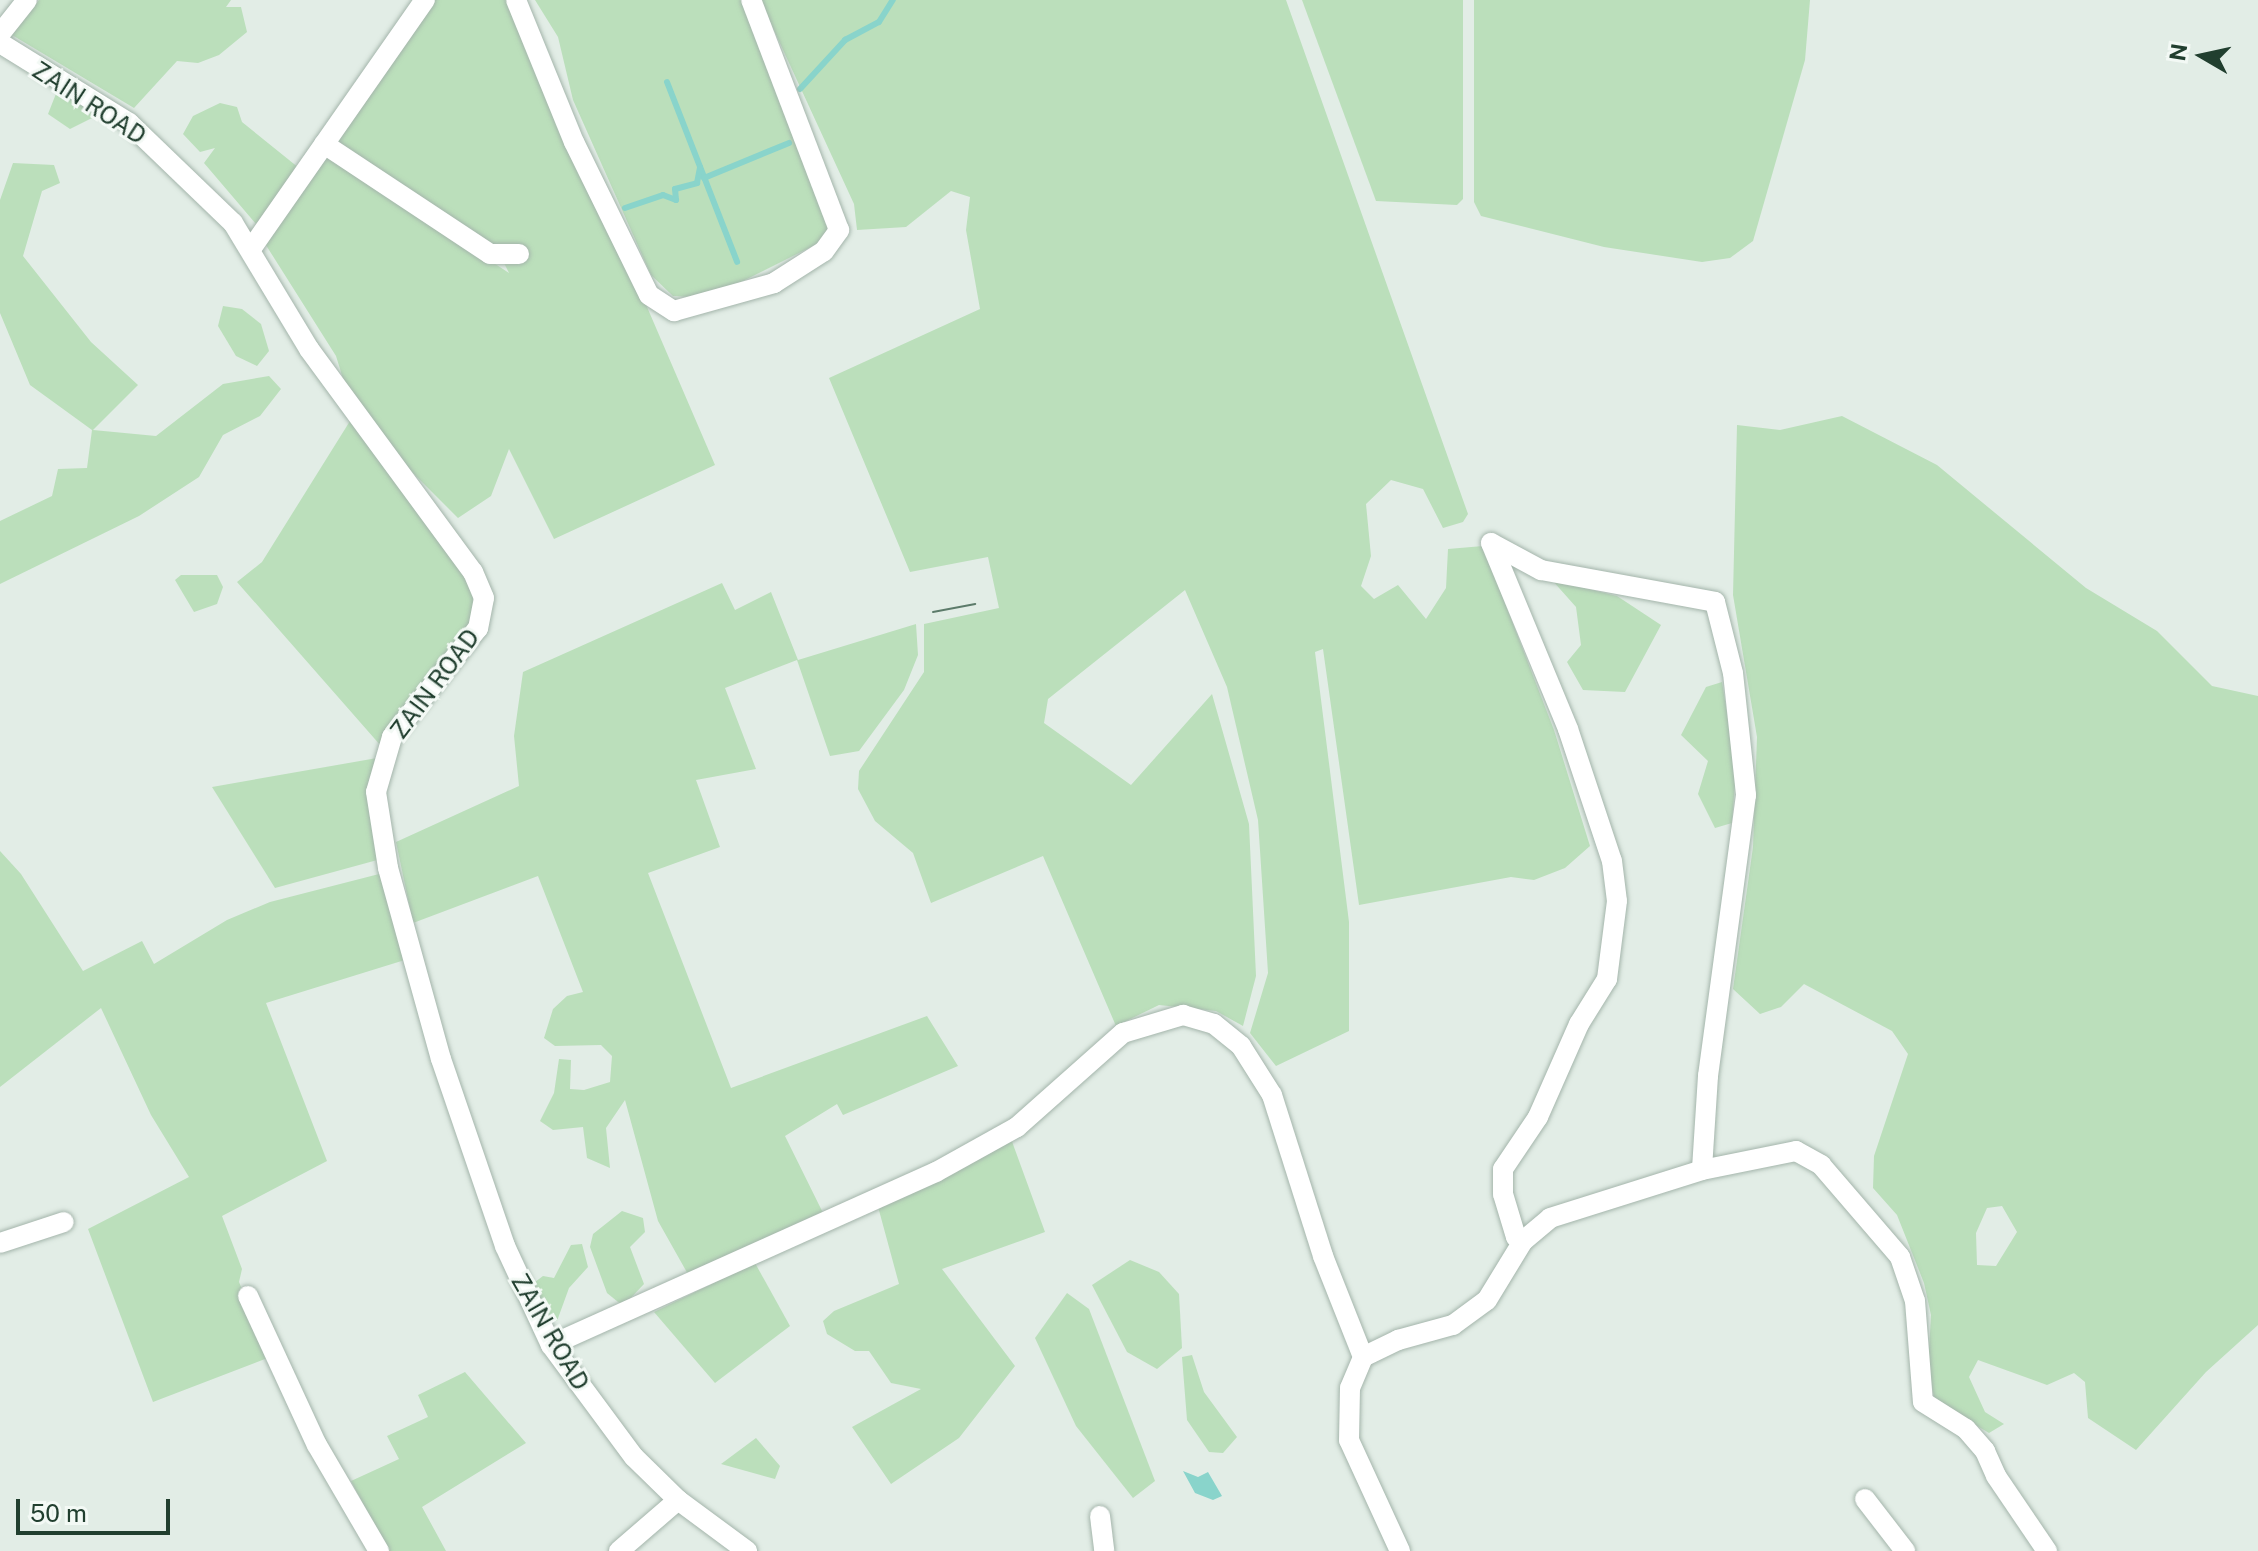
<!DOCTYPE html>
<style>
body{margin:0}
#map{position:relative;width:2258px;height:1551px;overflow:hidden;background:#e2ede6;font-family:"Public Sans",sans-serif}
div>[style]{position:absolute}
.green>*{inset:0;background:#bbdfbb}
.water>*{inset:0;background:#89d4cb}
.stream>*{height:6px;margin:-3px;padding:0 3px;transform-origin:3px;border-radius:3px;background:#89d4cb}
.roads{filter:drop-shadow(0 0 2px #a4b5ab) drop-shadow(0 0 2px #a4b5ab)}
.street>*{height:20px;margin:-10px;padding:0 10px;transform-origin:10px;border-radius:10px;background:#fff}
.tram>*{height:2px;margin:-1px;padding:0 1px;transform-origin:1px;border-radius:1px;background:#5c7b6a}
span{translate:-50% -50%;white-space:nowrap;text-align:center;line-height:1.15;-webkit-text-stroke:6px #f3f9f5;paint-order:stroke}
.street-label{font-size:24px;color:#213f2f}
.north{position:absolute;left:2162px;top:16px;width:80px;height:80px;-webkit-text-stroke:6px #f3f9f5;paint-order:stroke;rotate:279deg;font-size:22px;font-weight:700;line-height:32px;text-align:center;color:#213f2f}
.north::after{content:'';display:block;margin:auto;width:28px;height:36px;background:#213f2f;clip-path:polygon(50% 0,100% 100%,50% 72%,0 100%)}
.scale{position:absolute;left:16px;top:1499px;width:154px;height:36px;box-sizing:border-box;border:4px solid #213f2f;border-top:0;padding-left:10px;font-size:24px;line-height:28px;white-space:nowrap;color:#213f2f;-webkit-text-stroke:6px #f3f9f5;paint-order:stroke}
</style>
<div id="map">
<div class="green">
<i style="clip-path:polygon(39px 0,231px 0,226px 7px,241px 7px,247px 32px,219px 55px,198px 63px,177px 61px,134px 108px,12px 35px)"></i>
<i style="clip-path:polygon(427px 0,515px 0,715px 465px,554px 539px,509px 449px,491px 496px,458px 518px,354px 414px,336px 356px,264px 242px,326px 153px,509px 273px,497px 249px,338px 151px,339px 135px)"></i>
<i style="clip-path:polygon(535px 0,741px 0,830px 219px,825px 240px,709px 298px,673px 296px,651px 275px,573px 100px,558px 37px)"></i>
<i style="clip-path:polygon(760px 0,1286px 0,1468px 514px,1463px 522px,1443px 528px,1423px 489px,1391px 480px,1366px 504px,1371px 556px,1361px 586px,1374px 599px,1398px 585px,1426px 619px,1446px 588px,1448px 549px,1483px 546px,1554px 730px,1590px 846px,1565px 868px,1534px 880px,1511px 877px,1359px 905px,1323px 649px,1315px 652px,1349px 922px,1349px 1031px,1276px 1066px,1250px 1033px,1268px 973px,1258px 820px,1227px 687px,1185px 590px,1048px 699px,1044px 723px,1131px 785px,1212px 694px,1249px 824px,1256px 976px,1243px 1026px,1216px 1011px,1159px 1005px,1116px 1026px,1043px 856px,931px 903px,913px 853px,875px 821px,858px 789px,859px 771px,924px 672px,924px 624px,999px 608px,988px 557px,910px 572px,829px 378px,980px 309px,966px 230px,970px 197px,951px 191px,906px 227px,857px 230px,854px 204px)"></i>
<i style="clip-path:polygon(1302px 0,1463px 0,1463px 199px,1457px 205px,1376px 201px)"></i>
<i style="clip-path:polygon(1474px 0,1810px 0,1805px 60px,1753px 241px,1730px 258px,1702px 262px,1604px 247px,1481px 216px,1474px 202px)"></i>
<i style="clip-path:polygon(61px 81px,106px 111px,70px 129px,48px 114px)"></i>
<i style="clip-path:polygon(220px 103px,237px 107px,242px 122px,299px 168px,256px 224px,204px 163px,215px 148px,200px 152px,183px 134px,193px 116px)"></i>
<i style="clip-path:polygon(13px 163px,54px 165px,60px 183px,42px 191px,23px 256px,91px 342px,138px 385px,93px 430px,156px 436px,223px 384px,269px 376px,281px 389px,260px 416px,223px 435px,199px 477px,139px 516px,0 584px,0 521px,52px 496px,58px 469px,87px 468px,92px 430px,30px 385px,0 313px,0 200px)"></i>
<i style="clip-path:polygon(223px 306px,242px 309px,261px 324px,269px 351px,257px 366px,236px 356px,218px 326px)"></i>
<i style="clip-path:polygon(evenodd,1842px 416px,1937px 465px,2086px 588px,2157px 631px,2212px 686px,2258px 696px,2258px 1325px,2206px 1372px,2136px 1450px,2088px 1418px,2085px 1382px,2074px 1373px,2047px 1385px,1978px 1360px,1969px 1377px,1985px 1412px,2004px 1424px,1989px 1433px,1935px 1401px,1928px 1369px,1931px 1315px,1924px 1283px,1897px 1215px,1873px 1188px,1874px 1156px,1908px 1054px,1892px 1031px,1804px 984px,1781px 1007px,1760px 1014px,1733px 989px,1753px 847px,1757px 737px,1733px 595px,1737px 425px,1780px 430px,1842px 416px,2002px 1206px,2017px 1232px,1996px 1266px,1977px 1265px,1976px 1233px,1987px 1208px,2002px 1206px)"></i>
<i style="clip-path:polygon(350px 421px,468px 556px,478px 616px,381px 746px,237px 582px,262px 562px)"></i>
<i style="clip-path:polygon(181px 575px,217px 575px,223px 587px,217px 604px,194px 612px,175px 580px)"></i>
<i style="clip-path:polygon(1552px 580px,1617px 596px,1661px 625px,1625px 692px,1583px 690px,1567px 662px,1581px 645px,1576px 607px)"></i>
<i style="clip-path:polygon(722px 583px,735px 610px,771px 592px,798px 660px,916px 624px,918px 655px,904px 690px,859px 751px,830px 756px,797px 660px,725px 688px,756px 769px,696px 780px,720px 847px,648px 873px,731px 1088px,927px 1016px,958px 1066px,843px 1115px,837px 1104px,785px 1136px,825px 1217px,689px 1276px,658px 1221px,625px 1100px,606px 1128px,610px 1168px,587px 1158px,583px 1127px,553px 1130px,540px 1121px,554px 1093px,559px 1059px,571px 1060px,570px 1089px,584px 1090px,610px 1082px,612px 1056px,601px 1045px,555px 1046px,544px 1038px,553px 1009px,567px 996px,583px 992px,538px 876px,413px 923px,396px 842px,519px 786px,514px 736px,523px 672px)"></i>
<i style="clip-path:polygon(1722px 682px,1736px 769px,1732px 823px,1715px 828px,1698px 794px,1708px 761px,1681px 735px,1706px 687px)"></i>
<i style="clip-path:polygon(377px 758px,381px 859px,275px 888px,212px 787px)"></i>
<i style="clip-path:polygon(0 851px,21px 874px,83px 971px,142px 941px,154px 964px,227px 920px,270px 902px,383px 873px,408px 959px,266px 1003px,327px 1161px,222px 1216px,242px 1269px,239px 1282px,270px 1357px,153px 1402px,88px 1229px,189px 1177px,151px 1115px,101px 1008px,0 1087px)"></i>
<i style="clip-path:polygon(1010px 1136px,1045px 1232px,942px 1269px,1015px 1366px,959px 1438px,891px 1484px,852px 1427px,921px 1389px,891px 1383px,869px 1351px,855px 1351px,827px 1334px,823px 1321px,834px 1311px,899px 1284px,877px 1203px)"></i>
<i style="clip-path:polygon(622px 1211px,643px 1218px,645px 1232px,630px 1247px,644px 1284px,623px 1306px,607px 1293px,590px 1247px,593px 1234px)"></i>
<i style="clip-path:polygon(582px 1244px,588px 1267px,569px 1288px,557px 1321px,540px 1314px,531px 1285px,543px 1276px,554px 1278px,571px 1245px)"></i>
<i style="clip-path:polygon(1130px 1260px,1159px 1272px,1179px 1294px,1182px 1348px,1157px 1369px,1127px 1352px,1092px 1285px)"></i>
<i style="clip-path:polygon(755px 1263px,790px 1326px,715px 1383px,654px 1312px)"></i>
<i style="clip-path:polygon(1067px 1293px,1089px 1309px,1155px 1481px,1133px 1498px,1076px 1426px,1035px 1338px)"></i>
<i style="clip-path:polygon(1192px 1355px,1204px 1392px,1237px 1437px,1223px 1453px,1209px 1452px,1187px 1420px,1182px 1357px)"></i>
<i style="clip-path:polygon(465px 1372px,526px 1443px,422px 1507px,446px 1551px,388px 1551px,351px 1481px,399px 1459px,387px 1436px,428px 1417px,418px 1395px)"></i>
<i style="clip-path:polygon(756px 1438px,780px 1466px,775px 1479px,721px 1464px)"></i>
</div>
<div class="water">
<i style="clip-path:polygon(1183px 1471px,1198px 1477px,1208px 1472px,1222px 1496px,1213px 1500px,1195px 1493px)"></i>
</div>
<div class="stream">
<i style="left:667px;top:82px;width:193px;rotate:68.7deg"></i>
<i style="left:800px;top:89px;width:67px;rotate:-47.4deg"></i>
<i style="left:845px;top:40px;width:38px;rotate:-28deg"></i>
<i style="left:879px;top:22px;width:26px;rotate:-58deg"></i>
<i style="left:704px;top:178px;width:92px;rotate:-22.4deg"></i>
<i style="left:625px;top:208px;width:40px;rotate:-18.9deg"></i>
<i style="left:663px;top:195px;width:14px;rotate:21deg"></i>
<i style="left:676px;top:200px;width:11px;rotate:-95deg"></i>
<i style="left:675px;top:189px;width:23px;rotate:-15deg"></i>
<i style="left:697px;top:183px;width:16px;rotate:-79deg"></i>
</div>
<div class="roads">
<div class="street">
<i style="left:516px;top:0;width:153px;rotate:67.8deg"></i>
<i style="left:574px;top:142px;width:170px;rotate:63.9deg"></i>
<i style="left:649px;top:295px;width:30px;rotate:33deg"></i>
<i style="left:674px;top:311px;width:104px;rotate:-15.6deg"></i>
<i style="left:774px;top:283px;width:59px;rotate:-32.6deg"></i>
<i style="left:824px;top:251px;width:26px;rotate:-54deg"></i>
<i style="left:839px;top:230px;width:246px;rotate:-110.9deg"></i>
<i style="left:0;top:34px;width:43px;rotate:-51.5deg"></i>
<i style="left:0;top:43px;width:152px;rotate:31.8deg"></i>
<i style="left:129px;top:123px;width:144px;rotate:43.9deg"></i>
<i style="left:233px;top:223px;width:147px;rotate:58.9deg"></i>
<i style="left:309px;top:349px;width:277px;rotate:53.7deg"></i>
<i style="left:473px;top:572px;width:28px;rotate:67deg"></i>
<i style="left:484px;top:598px;width:31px;rotate:101deg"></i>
<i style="left:478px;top:628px;width:139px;rotate:128.3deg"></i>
<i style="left:392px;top:737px;width:57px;rotate:106.2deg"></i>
<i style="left:376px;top:792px;width:77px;rotate:81deg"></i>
<i style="left:388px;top:868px;width:198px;rotate:74.5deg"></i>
<i style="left:441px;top:1059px;width:198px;rotate:71.1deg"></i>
<i style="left:505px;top:1246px;width:109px;rotate:65.1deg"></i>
<i style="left:551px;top:1345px;width:139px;rotate:53.5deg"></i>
<i style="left:634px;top:1457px;width:62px;rotate:44.3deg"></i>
<i style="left:678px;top:1500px;width:86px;rotate:36.5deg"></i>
<i style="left:324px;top:144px;width:199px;rotate:33.5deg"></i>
<i style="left:490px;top:254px;width:29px"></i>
<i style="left:251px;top:249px;width:304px;rotate:-55.1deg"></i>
<i style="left:1491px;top:543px;width:57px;rotate:28.4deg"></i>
<i style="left:1541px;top:570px;width:177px;rotate:10.4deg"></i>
<i style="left:1715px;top:602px;width:73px;rotate:75.8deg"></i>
<i style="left:1733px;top:673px;width:123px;rotate:83.9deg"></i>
<i style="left:1746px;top:795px;width:284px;rotate:97.7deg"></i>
<i style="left:1708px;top:1076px;width:94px;rotate:93.7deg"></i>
<i style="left:1491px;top:543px;width:201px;rotate:67.5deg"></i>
<i style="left:1568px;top:729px;width:139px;rotate:71.6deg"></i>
<i style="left:1612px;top:861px;width:40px;rotate:82.9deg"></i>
<i style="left:1617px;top:901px;width:79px;rotate:97.3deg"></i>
<i style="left:1607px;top:979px;width:53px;rotate:121.9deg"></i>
<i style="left:1579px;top:1024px;width:102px;rotate:113.8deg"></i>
<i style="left:1538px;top:1117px;width:63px;rotate:123.9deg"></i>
<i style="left:1503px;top:1169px;width:25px;rotate:90deg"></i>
<i style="left:1503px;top:1194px;width:45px;rotate:73.2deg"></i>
<i style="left:1516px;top:1237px;width:8px;rotate:30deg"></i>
<i style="left:0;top:1243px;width:67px;rotate:-18.2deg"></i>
<i style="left:248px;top:1296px;width:164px;rotate:65.2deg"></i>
<i style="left:317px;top:1445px;width:123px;rotate:59.7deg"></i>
<i style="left:551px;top:1345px;width:422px;rotate:-24.2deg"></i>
<i style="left:936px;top:1172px;width:93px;rotate:-29.1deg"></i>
<i style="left:1017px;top:1127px;width:142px;rotate:-41.6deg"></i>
<i style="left:1123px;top:1033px;width:63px;rotate:-16.7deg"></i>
<i style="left:1183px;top:1015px;width:32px;rotate:16deg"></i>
<i style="left:1214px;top:1024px;width:35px;rotate:39deg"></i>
<i style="left:1241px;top:1046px;width:58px;rotate:57.7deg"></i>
<i style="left:1272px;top:1095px;width:169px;rotate:72.4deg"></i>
<i style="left:1323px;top:1256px;width:109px;rotate:68.4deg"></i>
<i style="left:1865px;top:1499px;width:66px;rotate:52.4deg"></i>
<i style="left:1100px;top:1516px;width:35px;rotate:83deg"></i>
<i style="left:619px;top:1551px;width:78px;rotate:-40.8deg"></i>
<i style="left:1400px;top:1551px;width:122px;rotate:-114.7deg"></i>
<i style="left:1349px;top:1440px;width:52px;rotate:-88.9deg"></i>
<i style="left:1350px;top:1388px;width:34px;rotate:-67deg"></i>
<i style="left:1363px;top:1357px;width:39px;rotate:-26deg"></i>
<i style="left:1398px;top:1340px;width:57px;rotate:-15.3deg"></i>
<i style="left:1453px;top:1325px;width:42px;rotate:-36.3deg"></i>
<i style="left:1487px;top:1300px;width:69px;rotate:-58.6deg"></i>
<i style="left:1523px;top:1241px;width:35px;rotate:-40deg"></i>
<i style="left:1550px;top:1218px;width:159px;rotate:-17.5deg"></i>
<i style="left:1702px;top:1170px;width:96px;rotate:-11.4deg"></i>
<i style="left:1796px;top:1151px;width:29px;rotate:29deg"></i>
<i style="left:1821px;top:1165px;width:121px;rotate:49.3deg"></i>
<i style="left:1900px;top:1257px;width:46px;rotate:71.2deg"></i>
<i style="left:1915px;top:1301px;width:101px;rotate:85.5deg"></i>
<i style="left:1923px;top:1402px;width:51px;rotate:32.1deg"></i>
<i style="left:1966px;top:1429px;width:29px;rotate:49deg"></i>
<i style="left:1985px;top:1451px;width:27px;rotate:66deg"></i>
<i style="left:1996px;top:1476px;width:91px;rotate:55.8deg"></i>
</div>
</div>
<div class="tram">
<i style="left:933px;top:612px;width:43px;rotate:-10.8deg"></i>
</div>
<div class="street-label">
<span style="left:89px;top:103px;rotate:33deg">ZAIN ROAD</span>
<span style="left:435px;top:684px;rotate:-53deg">ZAIN ROAD</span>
<span style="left:550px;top:1332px;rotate:60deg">ZAIN ROAD</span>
</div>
<div class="north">N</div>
<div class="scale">50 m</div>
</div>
